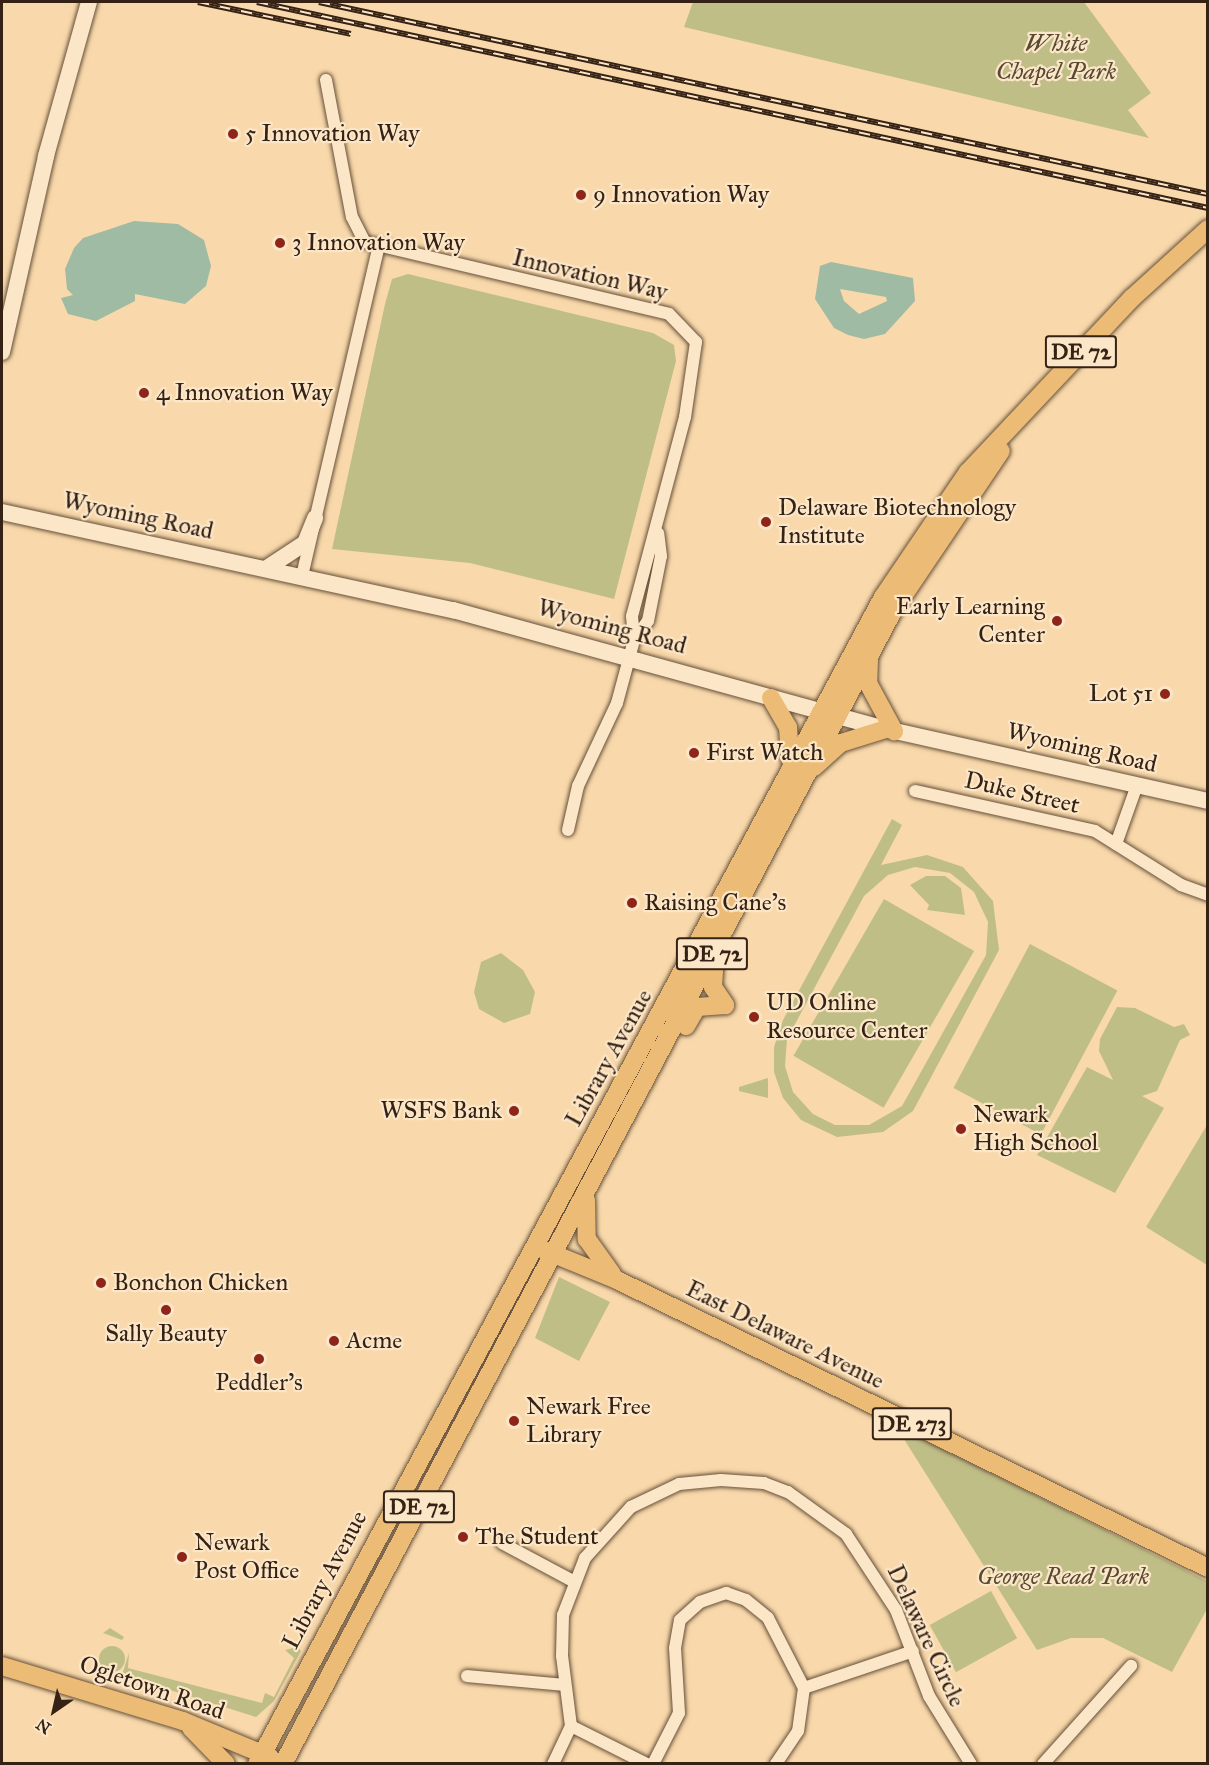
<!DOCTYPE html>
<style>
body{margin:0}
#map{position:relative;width:1209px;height:1765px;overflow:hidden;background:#f9d9ab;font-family:"IM FELL Great Primer",serif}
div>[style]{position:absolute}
.green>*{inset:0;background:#c0be87;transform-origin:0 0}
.round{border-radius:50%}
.water>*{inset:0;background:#9fbba4}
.roads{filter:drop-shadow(0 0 2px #66503a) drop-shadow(0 0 2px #66503a)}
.street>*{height:12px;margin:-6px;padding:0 6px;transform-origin:6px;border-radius:6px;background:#fbe6c8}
.secondary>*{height:16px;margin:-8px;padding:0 8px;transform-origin:8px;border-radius:8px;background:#fbe6c8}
.primary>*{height:18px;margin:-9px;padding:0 9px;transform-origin:9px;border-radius:9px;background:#ecbc76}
.rail>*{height:6px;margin-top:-3px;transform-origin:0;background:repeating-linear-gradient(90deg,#fbe6c8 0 11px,#352215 0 22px);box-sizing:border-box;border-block:2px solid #352215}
.dots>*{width:16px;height:16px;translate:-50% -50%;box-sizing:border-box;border:3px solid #fbe6c8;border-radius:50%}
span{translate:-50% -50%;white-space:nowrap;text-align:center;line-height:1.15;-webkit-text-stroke:4.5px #fbe6c8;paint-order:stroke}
.shield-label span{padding:2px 4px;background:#fbe6c8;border:2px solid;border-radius:4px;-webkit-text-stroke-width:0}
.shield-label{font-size:22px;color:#352215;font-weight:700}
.park-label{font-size:24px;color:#584932;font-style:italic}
.poi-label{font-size:24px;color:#352215}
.left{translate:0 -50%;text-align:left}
.right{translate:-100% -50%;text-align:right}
.street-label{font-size:24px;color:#352215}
.frame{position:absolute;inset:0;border:3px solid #352215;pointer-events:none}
.north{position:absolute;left:24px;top:1681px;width:60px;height:60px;-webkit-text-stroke:4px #fbe6c8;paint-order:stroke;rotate:214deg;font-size:16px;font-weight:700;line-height:24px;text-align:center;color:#352215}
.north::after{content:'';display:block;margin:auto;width:21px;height:27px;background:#352215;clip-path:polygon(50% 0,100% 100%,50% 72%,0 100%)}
</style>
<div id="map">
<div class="green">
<i style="clip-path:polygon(693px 2px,1084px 2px,1151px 93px,1128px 110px,1149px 138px,684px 27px)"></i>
<i style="clip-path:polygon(408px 274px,653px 333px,674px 345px,676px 361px,614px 599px,470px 563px,332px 549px,385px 304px,392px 279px)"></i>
<i style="clip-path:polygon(evenodd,892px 819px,902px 825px,881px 865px,927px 855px,963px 867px,993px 901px,999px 950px,913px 1111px,883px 1132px,837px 1137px,801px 1120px,783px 1098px,774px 1072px,774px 1047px,783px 1020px,892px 819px,915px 867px,950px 873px,974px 892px,988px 922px,986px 955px,902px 1106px,869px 1125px,835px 1125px,813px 1114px,793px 1092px,785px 1066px,787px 1039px,864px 896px,888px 875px,915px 867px)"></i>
<i style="clip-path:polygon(926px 876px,945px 876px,961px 888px,965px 915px,927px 910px,929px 905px,910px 885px)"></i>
<i style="left:884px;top:899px;width:104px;height:181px;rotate:30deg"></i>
<i style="left:1030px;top:944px;width:99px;height:163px;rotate:28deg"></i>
<i style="clip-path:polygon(501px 953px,523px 970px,535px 992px,530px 1014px,504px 1023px,479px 1009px,474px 992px,481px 962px)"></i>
<i style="clip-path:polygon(1117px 1007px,1135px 1008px,1174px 1027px,1184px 1024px,1190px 1035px,1180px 1040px,1157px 1091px,1142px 1096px,1164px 1108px,1115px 1193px,1037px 1155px,1087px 1067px,1113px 1080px,1099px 1051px,1100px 1039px)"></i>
<i style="clip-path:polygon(768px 1078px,768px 1098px,739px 1091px,739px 1087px)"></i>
<i style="clip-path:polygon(1207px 1125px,1207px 1265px,1146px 1227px)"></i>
<i style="clip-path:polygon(559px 1277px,610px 1302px,579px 1361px,535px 1338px)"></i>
<i style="clip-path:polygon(895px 1425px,1207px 1581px,1207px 1609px,1172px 1672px,1103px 1638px,1071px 1638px,1037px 1650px)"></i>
<i style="left:991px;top:1591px;width:54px;height:70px;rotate:61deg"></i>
<i style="clip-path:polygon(110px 1628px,124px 1637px,122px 1640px,103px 1633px)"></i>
<i class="round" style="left:99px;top:1646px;width:26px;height:26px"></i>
<i style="clip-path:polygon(298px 1647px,301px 1651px,274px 1701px,256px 1717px,122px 1675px,129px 1653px,128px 1668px,262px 1703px,265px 1693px,274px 1697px,294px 1658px,285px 1650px)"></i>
</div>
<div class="water">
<i style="clip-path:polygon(134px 221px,178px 224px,204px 240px,211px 266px,206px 286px,185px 304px,135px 294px,135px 301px,96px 321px,68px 314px,61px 298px,73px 295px,67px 289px,65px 269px,74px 248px,83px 238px)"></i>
<i style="clip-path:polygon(evenodd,831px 262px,913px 278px,915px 301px,885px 334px,864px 339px,848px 335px,834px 328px,815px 299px,820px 266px,831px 262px,840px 289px,886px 297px,887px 301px,859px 314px,844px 301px,840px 289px)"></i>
</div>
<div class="roads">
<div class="street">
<i style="left:326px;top:80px;width:139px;rotate:79.3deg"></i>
<i style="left:352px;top:217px;width:28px;rotate:63deg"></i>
<i style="left:365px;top:242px;width:312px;rotate:13.3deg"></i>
<i style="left:669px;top:314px;width:39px;rotate:46deg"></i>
<i style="left:696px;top:342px;width:76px;rotate:98.3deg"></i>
<i style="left:685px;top:417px;width:206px;rotate:104.9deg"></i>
<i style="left:632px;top:616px;width:24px;rotate:85deg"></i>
<i style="left:302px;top:576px;width:339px;rotate:-76.9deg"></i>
<i style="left:915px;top:791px;width:184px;rotate:12.5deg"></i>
<i style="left:1095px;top:831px;width:102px;rotate:32.1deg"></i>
<i style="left:1181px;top:885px;width:29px;rotate:20deg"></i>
<i style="left:568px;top:830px;width:45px;rotate:-77.2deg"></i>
<i style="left:578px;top:786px;width:92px;rotate:-64.8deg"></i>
<i style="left:617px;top:703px;width:65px;rotate:-74.9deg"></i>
<i style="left:634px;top:640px;width:24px;rotate:-54deg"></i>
<i style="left:648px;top:621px;width:66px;rotate:-78.7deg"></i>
<i style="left:661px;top:556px;width:23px;rotate:-97deg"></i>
<i style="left:1116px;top:844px;width:63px;rotate:-70.4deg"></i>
<i style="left:502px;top:1543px;width:81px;rotate:28.2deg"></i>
<i style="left:467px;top:1676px;width:98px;rotate:5.2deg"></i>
<i style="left:804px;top:1688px;width:115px;rotate:-18.7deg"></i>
<i style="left:571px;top:1726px;width:85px;rotate:26.6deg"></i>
<i style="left:553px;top:1764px;width:42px;rotate:-64.7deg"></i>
<i style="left:571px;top:1726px;width:71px;rotate:-97.3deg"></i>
<i style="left:562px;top:1656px;width:41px;rotate:-88.6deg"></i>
<i style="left:563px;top:1615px;width:61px;rotate:-68.9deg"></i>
<i style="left:585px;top:1558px;width:69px;rotate:-48deg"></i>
<i style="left:631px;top:1507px;width:53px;rotate:-25.6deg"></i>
<i style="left:679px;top:1484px;width:42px;rotate:-5.4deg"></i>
<i style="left:721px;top:1480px;width:43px;rotate:4deg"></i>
<i style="left:764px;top:1483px;width:26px;rotate:21deg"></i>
<i style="left:788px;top:1492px;width:72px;rotate:35.9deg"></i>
<i style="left:846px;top:1534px;width:91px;rotate:56.7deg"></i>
<i style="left:896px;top:1610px;width:92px;rotate:69deg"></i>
<i style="left:929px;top:1696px;width:80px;rotate:58.3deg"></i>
<i style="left:653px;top:1764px;width:57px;rotate:-63deg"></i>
<i style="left:679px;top:1713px;width:65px;rotate:-93.5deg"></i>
<i style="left:675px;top:1648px;width:28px;rotate:-80deg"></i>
<i style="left:680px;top:1620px;width:27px;rotate:-42deg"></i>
<i style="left:700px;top:1602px;width:28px;rotate:-19deg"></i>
<i style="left:726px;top:1593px;width:21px;rotate:19deg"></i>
<i style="left:746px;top:1600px;width:28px;rotate:39deg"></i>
<i style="left:768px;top:1618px;width:79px;rotate:62.8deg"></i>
<i style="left:804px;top:1688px;width:43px;rotate:97.9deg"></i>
<i style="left:798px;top:1731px;width:40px;rotate:124deg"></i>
<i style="left:1043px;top:1764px;width:132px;rotate:-48.1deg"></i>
</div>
<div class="secondary">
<i style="left:2px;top:352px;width:201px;rotate:-77.3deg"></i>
<i style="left:46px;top:156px;width:160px;rotate:-74.4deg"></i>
<i style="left:2px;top:512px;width:462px;rotate:12.3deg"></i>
<i style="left:453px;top:610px;width:449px;rotate:15.4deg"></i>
<i style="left:886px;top:729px;width:330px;rotate:12.6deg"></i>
<i style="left:267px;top:568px;width:45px;rotate:-33.3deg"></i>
<i style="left:305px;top:543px;width:27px;rotate:-68deg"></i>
</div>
<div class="primary">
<i style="left:869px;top:659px;width:24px;rotate:92deg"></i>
<i style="left:868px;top:683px;width:55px;rotate:61.6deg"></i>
<i style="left:771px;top:698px;width:34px;rotate:60deg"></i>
<i style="left:788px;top:727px;width:32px;rotate:86deg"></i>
<i style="left:814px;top:767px;width:36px;rotate:-42deg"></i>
<i style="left:841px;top:743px;width:47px;rotate:-17.3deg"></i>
<i style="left:715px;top:957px;width:30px;rotate:94deg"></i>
<i style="left:713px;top:987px;width:22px;rotate:56deg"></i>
<i style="left:686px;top:1026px;width:22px;rotate:-60deg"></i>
<i style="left:697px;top:1007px;width:28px;rotate:-4deg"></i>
<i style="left:586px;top:1200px;width:39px;rotate:89deg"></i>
<i style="left:587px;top:1239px;width:43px;rotate:54.5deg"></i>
<i style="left:544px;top:1250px;width:79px;rotate:22.3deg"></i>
<i style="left:617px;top:1280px;width:657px;rotate:25.98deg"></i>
<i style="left:2px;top:1666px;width:189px;rotate:16.9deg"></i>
<i style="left:183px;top:1721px;width:94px;rotate:22.5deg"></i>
<i style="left:191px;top:1728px;width:50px;rotate:45.8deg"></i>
<i style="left:257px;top:1764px;width:1324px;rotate:-61.79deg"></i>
<i style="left:883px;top:597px;width:151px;rotate:-55.8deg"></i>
<i style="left:968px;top:472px;width:239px;rotate:-46.7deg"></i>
<i style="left:1132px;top:298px;width:103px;rotate:-42.2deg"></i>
<i style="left:283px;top:1764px;width:1304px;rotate:-62.12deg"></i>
<i style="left:893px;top:611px;width:193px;rotate:-56deg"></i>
</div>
</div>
<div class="rail">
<i style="left:198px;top:2px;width:156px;rotate:11.8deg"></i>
<i style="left:257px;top:2px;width:973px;rotate:12.22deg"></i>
<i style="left:319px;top:2px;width:909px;rotate:12.19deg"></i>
</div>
<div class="dots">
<i style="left:233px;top:134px;background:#8f2418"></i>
<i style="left:581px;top:195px;background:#8f2418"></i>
<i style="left:280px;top:243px;background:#8f2418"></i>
<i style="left:144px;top:393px;background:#8f2418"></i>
<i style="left:766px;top:522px;background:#8f2418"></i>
<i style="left:1057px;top:621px;background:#8f2418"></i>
<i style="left:1165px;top:694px;background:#8f2418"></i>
<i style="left:694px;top:753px;background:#8f2418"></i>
<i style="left:632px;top:903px;background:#8f2418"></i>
<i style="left:754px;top:1017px;background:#8f2418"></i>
<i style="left:514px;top:1111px;background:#8f2418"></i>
<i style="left:961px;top:1129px;background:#8f2418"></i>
<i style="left:101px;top:1283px;background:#8f2418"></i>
<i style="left:166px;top:1310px;background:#8f2418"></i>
<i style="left:334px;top:1341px;background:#8f2418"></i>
<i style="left:259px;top:1359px;background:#8f2418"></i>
<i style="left:514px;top:1421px;background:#8f2418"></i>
<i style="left:463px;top:1537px;background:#8f2418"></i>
<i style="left:182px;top:1557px;background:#8f2418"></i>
</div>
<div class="shield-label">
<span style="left:1081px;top:352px">DE 72</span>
<span style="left:712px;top:954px">DE 72</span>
<span style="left:912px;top:1424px">DE 273</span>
<span style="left:419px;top:1507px">DE 72</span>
</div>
<div class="park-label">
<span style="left:1056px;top:58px">White<br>Chapel Park</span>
<span style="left:1063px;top:1577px">George Read Park</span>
</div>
<div class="poi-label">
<span class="left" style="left:245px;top:134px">5 Innovation Way</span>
<span class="left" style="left:593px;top:195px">9 Innovation Way</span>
<span class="left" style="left:292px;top:243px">3 Innovation Way</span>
<span class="left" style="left:156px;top:393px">4 Innovation Way</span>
<span class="left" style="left:778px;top:522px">Delaware Biotechnology<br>Institute</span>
<span class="right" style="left:1045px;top:621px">Early Learning<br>Center</span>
<span class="right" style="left:1153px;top:694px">Lot 51</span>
<span class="left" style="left:706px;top:753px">First Watch</span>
<span class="left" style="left:644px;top:903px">Raising Cane's</span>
<span class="left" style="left:766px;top:1017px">UD Online<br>Resource Center</span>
<span class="right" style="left:502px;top:1111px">WSFS Bank</span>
<span class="left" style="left:973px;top:1129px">Newark<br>High School</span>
<span class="left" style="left:113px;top:1283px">Bonchon Chicken</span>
<span style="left:166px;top:1334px">Sally Beauty</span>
<span class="left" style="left:346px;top:1341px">Acme</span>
<span style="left:259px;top:1383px">Peddler's</span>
<span class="left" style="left:526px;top:1421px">Newark Free<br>Library</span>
<span class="left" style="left:475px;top:1537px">The Student</span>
<span class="left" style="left:194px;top:1557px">Newark<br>Post Office</span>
</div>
<div class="street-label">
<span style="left:590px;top:275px;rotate:13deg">Innovation Way</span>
<span style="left:138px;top:516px;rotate:12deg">Wyoming Road</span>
<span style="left:612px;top:627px;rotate:15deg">Wyoming Road</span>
<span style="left:1082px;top:748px;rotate:13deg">Wyoming Road</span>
<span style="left:1022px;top:793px;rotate:13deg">Duke Street</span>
<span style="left:609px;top:1058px;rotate:-61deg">Library Avenue</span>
<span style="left:785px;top:1335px;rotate:26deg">East Delaware Avenue</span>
<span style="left:325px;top:1580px;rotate:-62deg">Library Avenue</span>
<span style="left:926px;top:1636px;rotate:65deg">Delaware Circle</span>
<span style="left:152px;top:1688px;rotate:19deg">Ogletown Road</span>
</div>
<div class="frame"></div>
<div class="north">N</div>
</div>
